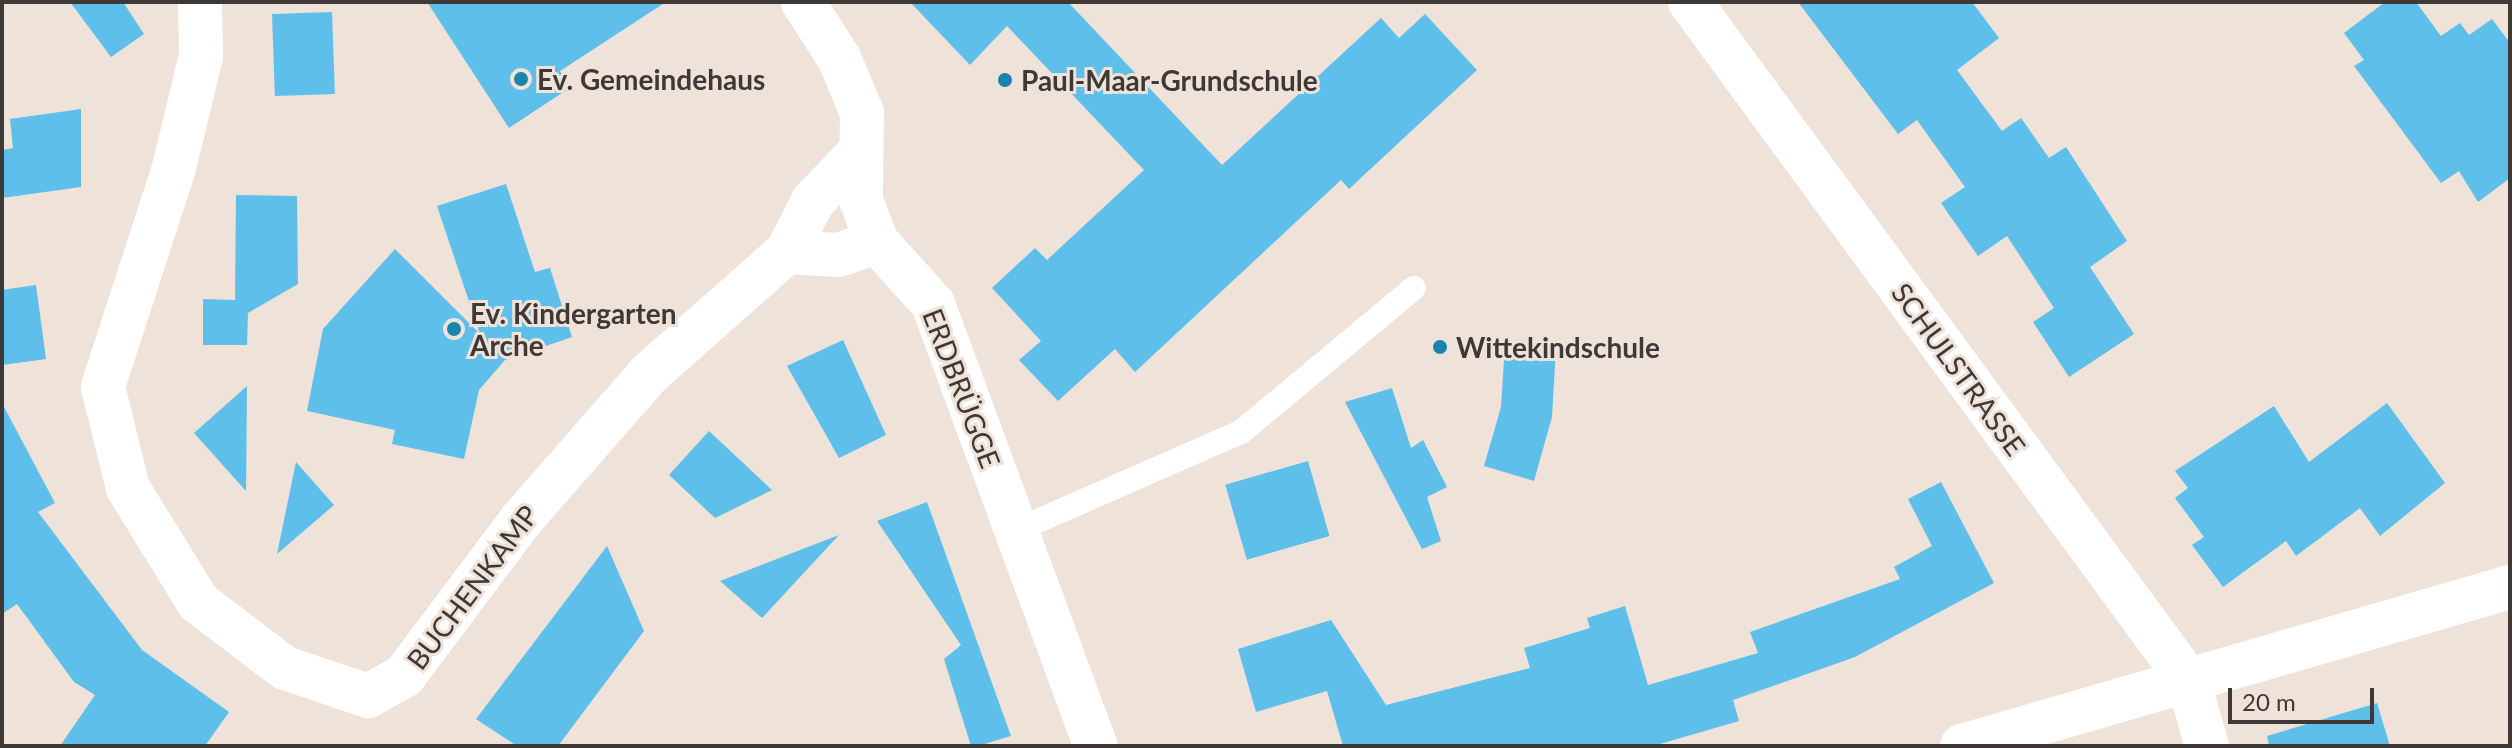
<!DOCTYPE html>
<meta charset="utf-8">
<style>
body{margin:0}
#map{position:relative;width:2512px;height:748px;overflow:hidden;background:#eee2d9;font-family:Lato,sans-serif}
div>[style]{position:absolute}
.building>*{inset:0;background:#5ebfeb;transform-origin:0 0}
.lane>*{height:24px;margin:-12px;padding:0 12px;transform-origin:12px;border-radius:12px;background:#fff}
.street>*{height:44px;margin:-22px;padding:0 22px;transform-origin:22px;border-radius:22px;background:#fff}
.dots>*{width:22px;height:22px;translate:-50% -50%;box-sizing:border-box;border:4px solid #eee2d9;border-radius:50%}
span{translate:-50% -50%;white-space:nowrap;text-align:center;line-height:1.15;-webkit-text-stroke:6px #eee2d9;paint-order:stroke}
.poi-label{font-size:28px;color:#3e3936;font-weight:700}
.left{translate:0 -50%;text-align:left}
.street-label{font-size:28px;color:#3e3936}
.frame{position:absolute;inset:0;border:4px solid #3e3936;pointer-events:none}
.scale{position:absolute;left:2228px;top:688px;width:146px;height:36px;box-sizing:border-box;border:4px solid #3e3936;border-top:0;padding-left:10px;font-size:24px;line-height:28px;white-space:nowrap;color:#3e3936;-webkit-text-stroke:6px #eee2d9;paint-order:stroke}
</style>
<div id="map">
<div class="building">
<i style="clip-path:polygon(70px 2px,123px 2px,144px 34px,111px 57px)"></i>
<i style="clip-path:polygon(427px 2px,666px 2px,560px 71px,571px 87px,509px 128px)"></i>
<i style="clip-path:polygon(910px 2px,1068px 2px,1222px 165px,1381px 18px,1399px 38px,1425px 14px,1477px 70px,1349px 189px,1341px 180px,1135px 372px,1115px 349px,1058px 401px,1019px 360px,1041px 341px,992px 288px,1035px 248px,1047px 260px,1144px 170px,1007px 26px,970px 65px)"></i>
<i style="clip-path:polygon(1798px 2px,1972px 2px,1999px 38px,1957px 70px,2002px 131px,2021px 118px,2049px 158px,2066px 147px,2127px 241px,2090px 267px,2134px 334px,2069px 377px,2033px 322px,2054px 308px,2007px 236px,1978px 256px,1941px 203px,1965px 187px,1917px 120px,1898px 134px)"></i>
<i style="clip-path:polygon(2385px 2px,2416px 2px,2441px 36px,2460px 23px,2469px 35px,2492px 19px,2510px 43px,2510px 178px,2478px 202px,2459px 171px,2441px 183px,2354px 66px,2364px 60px,2344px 33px)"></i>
<i style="left:332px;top:12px;width:82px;height:60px;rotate:88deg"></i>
<i style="clip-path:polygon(81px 109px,81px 187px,2px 198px,2px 150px,13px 148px,10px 119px)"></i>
<i style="clip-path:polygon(506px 184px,535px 272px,550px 268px,572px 337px,505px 360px,479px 390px,464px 459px,392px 444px,395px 430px,307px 411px,323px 329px,395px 249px,480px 334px,437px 206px)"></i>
<i style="clip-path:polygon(236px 195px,297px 196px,298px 284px,248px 313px,247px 345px,203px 345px,203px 299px,235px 300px)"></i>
<i style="clip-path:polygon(36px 285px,46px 359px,2px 365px,2px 290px)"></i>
<i style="clip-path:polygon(843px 340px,886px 435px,839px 458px,787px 366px)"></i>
<i style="clip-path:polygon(1505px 344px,1556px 348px,1552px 417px,1534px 481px,1484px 466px,1501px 407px)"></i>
<i style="clip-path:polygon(247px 386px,246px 491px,194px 433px)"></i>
<i style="clip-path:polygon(1392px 388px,1411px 448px,1423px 440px,1447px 487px,1427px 497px,1441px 541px,1422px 549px,1345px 402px)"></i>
<i style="clip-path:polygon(2px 403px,55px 503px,38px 512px,142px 650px,229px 712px,205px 746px,60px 746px,95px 695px,74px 682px,17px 604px,2px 614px)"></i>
<i style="clip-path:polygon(2387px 403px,2445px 483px,2380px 536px,2360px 508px,2296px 556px,2286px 541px,2223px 587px,2192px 545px,2204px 537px,2175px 498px,2188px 488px,2175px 471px,2274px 406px,2309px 462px)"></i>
<i style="clip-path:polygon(709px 431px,772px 490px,715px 518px,669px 475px)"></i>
<i style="left:1308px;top:461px;width:78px;height:86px;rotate:74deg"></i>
<i style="clip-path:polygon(296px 462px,334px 505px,277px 554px)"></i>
<i style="clip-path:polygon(1941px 482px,1994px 583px,1855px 657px,1733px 700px,1739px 721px,1653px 746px,1343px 746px,1327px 691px,1256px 712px,1238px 649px,1331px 620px,1386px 705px,1530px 668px,1524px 648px,1590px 628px,1587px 618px,1625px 606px,1648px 685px,1758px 653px,1750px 632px,1900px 579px,1894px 567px,1932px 546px,1908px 499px)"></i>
<i style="clip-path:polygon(927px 502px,1011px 736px,978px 746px,971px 746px,944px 659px,961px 645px,877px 521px)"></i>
<i style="clip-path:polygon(839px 535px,762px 618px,720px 581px)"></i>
<i style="clip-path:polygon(607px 546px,644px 631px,558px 746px,517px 746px,476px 719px)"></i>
<i style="clip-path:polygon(2377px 703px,2390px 746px,2269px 746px,2267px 736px)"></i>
</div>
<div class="lane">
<i style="left:1015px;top:531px;width:247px;rotate:-23.7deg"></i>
<i style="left:1241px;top:432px;width:225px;rotate:-39.8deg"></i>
</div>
<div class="street">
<i style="left:200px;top:2px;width:54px;rotate:88.9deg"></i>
<i style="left:201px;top:56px;width:115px;rotate:103.6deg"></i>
<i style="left:174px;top:168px;width:230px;rotate:108deg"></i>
<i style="left:103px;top:387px;width:104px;rotate:76.1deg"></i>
<i style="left:128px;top:488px;width:134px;rotate:58.4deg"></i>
<i style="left:198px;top:602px;width:109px;rotate:37.2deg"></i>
<i style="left:285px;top:668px;width:88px;rotate:18.6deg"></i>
<i style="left:368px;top:696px;width:41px;rotate:-29.1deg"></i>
<i style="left:404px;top:676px;width:196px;rotate:-53.1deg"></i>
<i style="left:522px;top:519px;width:194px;rotate:-48.8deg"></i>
<i style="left:650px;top:373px;width:183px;rotate:-41.5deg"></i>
<i style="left:787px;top:252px;width:57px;rotate:-63deg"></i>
<i style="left:813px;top:201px;width:69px;rotate:-46.2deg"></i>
<i style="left:803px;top:2px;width:67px;rotate:57.3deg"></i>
<i style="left:839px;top:58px;width:60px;rotate:67.3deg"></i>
<i style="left:862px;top:113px;width:87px;rotate:90.7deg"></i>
<i style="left:861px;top:200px;width:45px;rotate:69.1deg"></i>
<i style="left:877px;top:242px;width:84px;rotate:47.9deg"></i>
<i style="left:933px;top:304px;width:471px;rotate:69.8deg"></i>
<i style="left:1690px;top:2px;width:841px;rotate:53.7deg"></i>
<i style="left:2188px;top:680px;width:69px;rotate:73.9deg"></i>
<i style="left:787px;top:252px;width:51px;rotate:3.4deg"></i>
<i style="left:838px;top:255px;width:41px;rotate:-18.4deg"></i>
<i style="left:1962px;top:746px;width:571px;rotate:-16.18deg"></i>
</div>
<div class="dots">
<i style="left:521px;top:79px;background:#1984ac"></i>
<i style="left:1005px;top:80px;background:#1984ac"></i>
<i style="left:454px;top:329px;background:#1984ac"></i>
<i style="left:1440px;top:347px;background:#1984ac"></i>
</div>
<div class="poi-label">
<span class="left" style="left:537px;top:79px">Ev. Gemeindehaus</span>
<span class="left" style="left:1021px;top:80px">Paul-Maar-Grundschule</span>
<span class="left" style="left:470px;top:329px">Ev. Kindergarten<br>Arche</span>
<span class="left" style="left:1456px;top:347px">Wittekindschule</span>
</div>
<div class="street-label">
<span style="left:1959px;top:369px;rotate:54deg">SCHULSTRASSE</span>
<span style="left:962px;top:388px;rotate:69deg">ERDBRÜGGE</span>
<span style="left:472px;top:587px;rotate:-53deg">BUCHENKAMP</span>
</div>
<div class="frame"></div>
<div class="scale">20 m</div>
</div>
